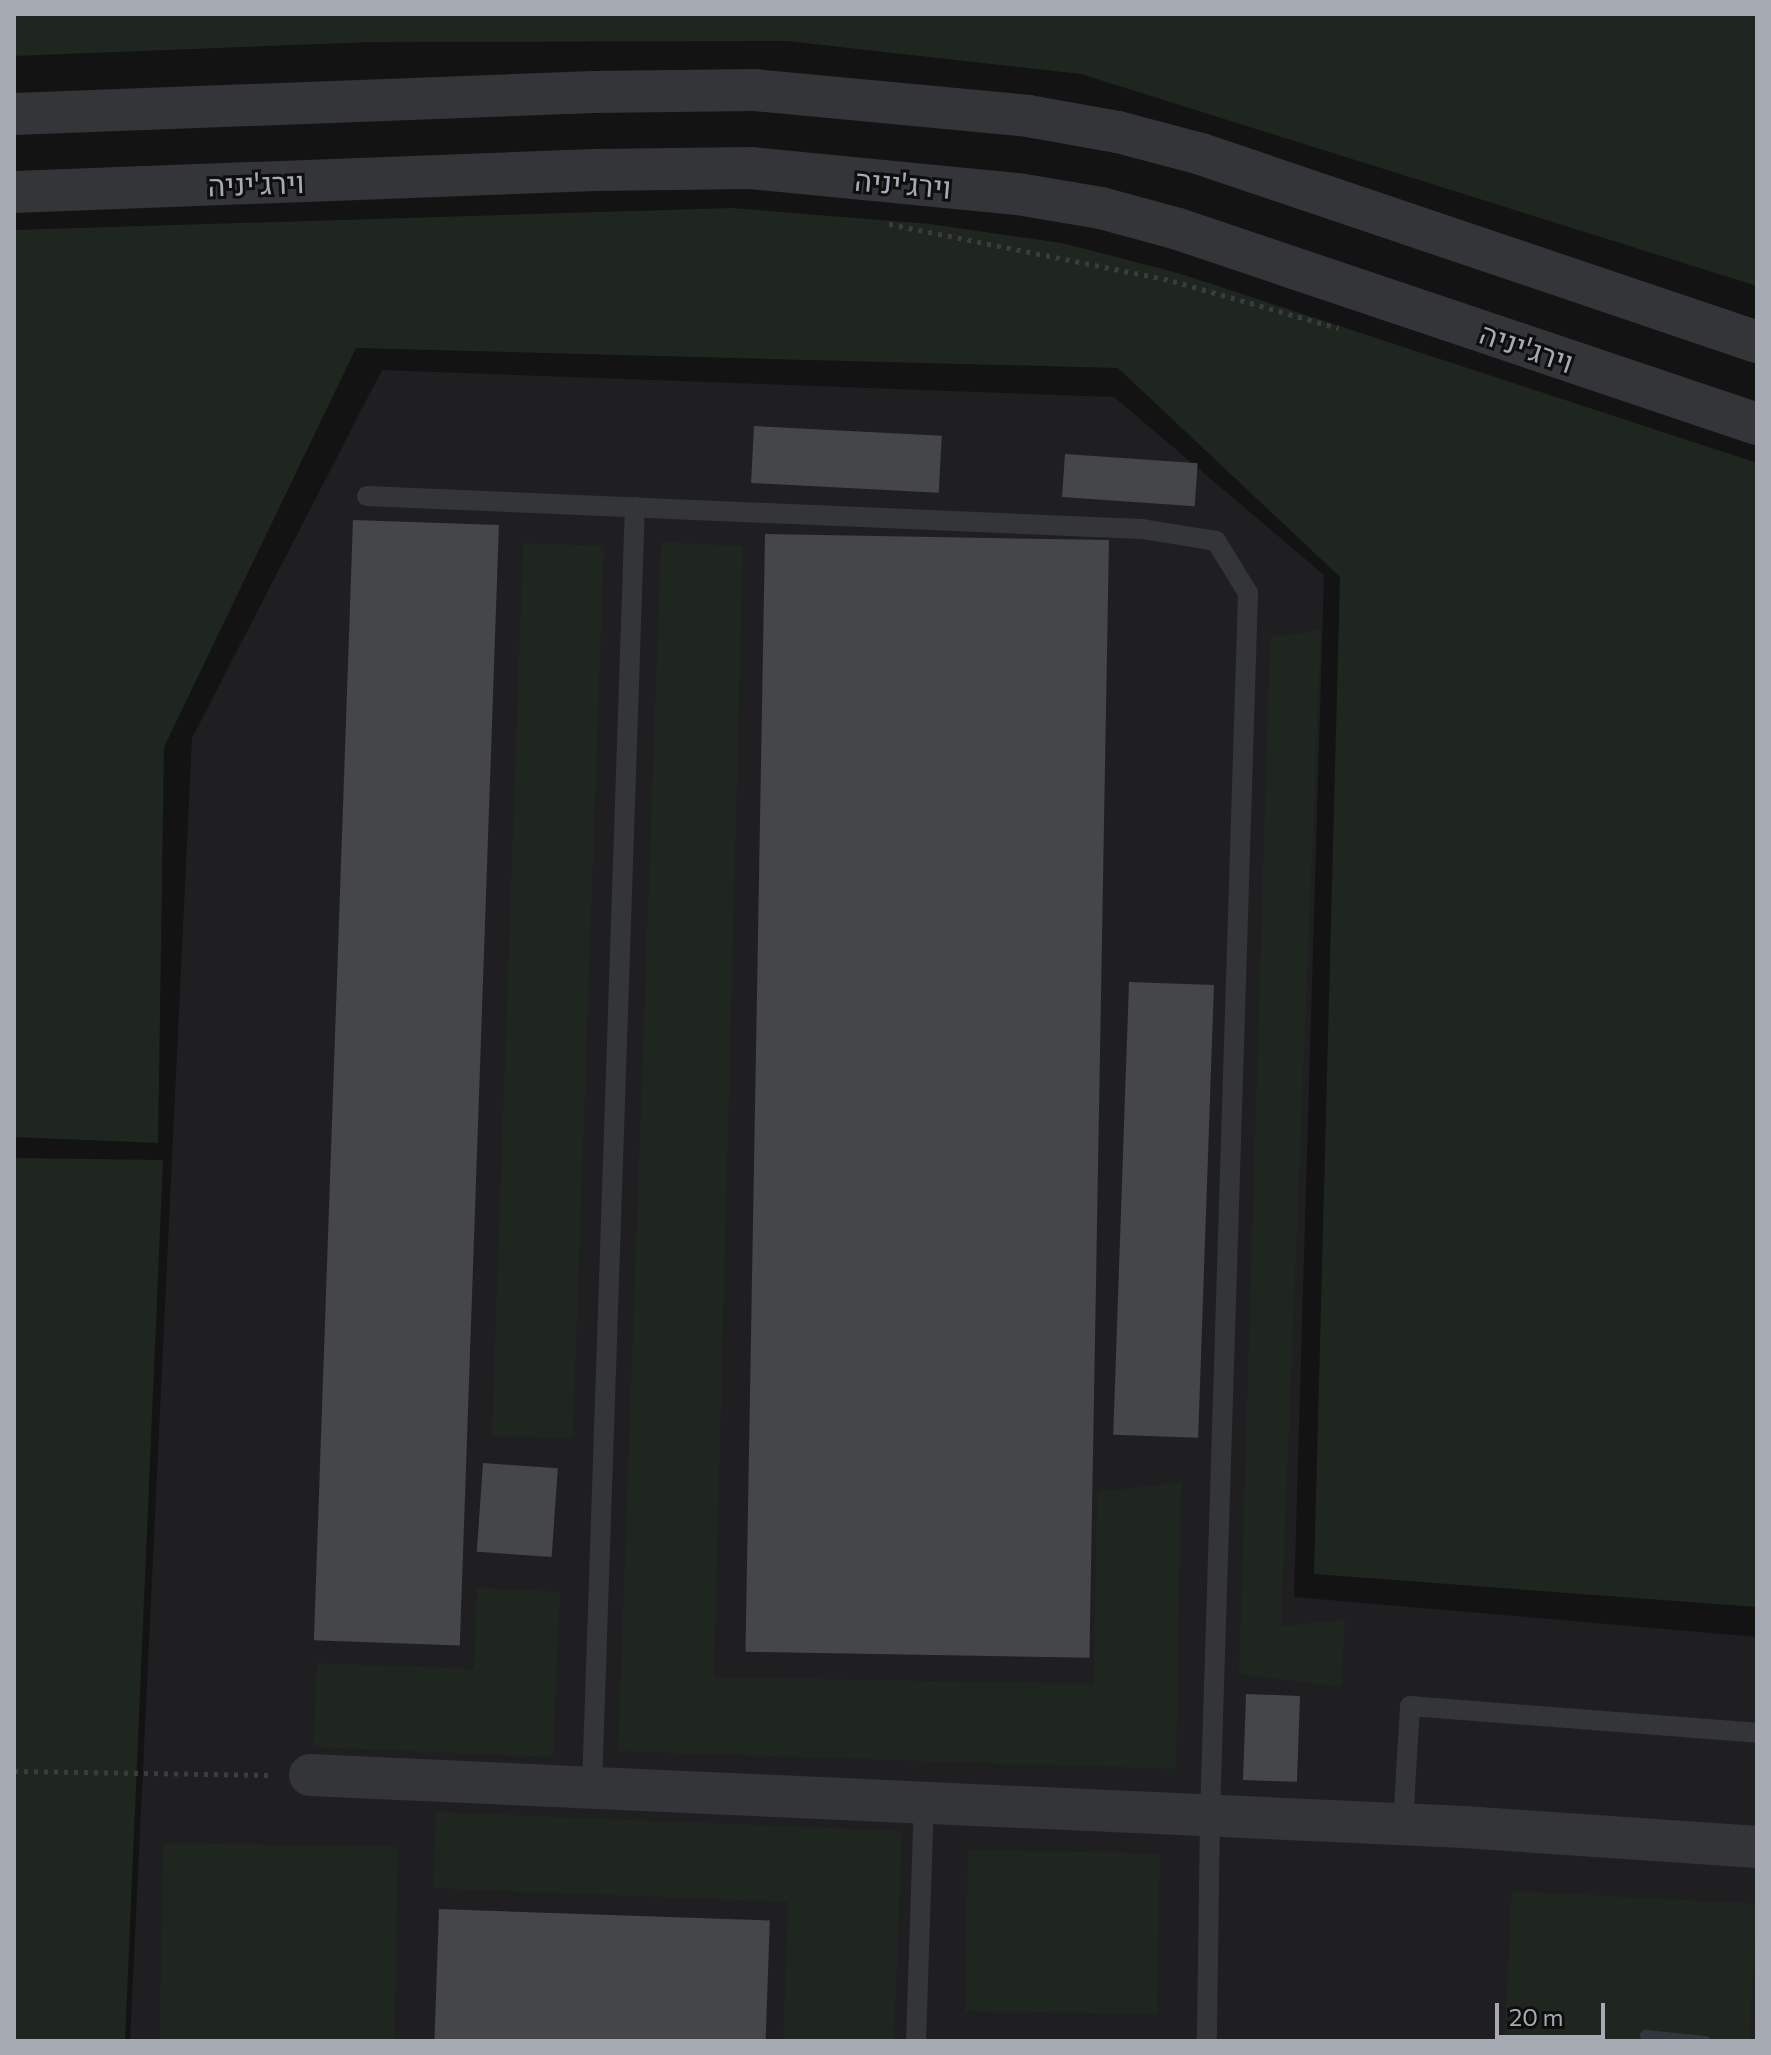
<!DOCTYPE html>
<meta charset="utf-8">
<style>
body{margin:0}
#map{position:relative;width:1771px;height:2055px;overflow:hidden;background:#131314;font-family:Commissioner,Heebo,sans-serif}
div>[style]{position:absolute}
.built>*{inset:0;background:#1f1f21}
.green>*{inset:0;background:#1f2620;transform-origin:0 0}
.stream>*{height:11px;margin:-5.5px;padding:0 5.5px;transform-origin:5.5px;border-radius:5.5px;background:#30383d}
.building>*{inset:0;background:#454649;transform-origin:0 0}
.path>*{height:5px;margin-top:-2.5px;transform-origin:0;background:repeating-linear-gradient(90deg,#3a3c3f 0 4px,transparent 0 10px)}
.service>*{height:20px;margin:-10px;padding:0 10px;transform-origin:10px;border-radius:10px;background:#343538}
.minor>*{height:42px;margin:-21px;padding:0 21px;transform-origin:21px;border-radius:21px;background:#343538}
span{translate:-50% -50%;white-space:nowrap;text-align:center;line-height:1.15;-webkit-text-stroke:6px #0e0e0f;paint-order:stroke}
.street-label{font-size:30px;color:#a6abb3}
.frame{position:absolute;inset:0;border:16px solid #a6abb3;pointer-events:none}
.scale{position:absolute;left:1495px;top:2003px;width:110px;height:36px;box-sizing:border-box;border:4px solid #a6abb3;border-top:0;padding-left:10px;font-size:24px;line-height:28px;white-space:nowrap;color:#a6abb3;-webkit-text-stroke:6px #0e0e0f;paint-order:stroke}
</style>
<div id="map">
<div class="built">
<i style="clip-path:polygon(382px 370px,1114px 397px,1324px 575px,1294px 1597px,1757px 1637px,1757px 2041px,130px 2041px,192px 738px)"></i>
</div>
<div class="green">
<i style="clip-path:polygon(14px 14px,1757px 14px,1757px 286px,1081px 74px,787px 41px,372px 42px,14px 56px)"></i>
<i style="clip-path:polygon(732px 208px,930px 224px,1062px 243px,1178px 273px,1757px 463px,1757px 1607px,1314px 1574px,1340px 577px,1118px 368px,356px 348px,164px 747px,158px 1143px,14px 1137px,14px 230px)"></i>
<i style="clip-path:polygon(661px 542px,743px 546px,714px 1677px,1094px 1684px,1097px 1492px,1181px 1482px,1176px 1769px,618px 1751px)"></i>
<i style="left:523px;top:543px;width:81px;height:893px;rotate:2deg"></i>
<i style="clip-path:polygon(1321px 630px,1281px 1626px,1345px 1620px,1341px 1687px,1239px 1674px,1270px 637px)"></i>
<i style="clip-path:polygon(14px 1158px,163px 1160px,125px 2041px,14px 2041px)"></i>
<i style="clip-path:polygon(477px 1588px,560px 1592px,553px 1757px,313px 1747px,317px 1663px,474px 1669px)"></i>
<i style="clip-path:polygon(436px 1812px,902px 1831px,894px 2041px,783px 2041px,788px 1902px,433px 1888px)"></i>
<i style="left:163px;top:1843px;width:235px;height:198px;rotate:1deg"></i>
<i style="left:968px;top:1850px;width:192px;height:161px;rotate:1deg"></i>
<i style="left:1512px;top:1891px;width:245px;height:150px;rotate:3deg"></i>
</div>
<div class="stream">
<i style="left:1645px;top:2035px;width:60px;rotate:5.7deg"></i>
</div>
<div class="building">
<i style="left:754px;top:426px;width:188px;height:57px;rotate:3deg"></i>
<i style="left:1065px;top:454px;width:133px;height:43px;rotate:4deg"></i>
<i style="left:353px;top:520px;width:146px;height:1121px;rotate:2deg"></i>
<i style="left:765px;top:534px;width:344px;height:1118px;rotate:1deg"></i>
<i style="left:1129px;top:982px;width:85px;height:453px;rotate:2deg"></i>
<i style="left:483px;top:1463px;width:75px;height:89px;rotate:4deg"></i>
<i style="left:1246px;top:1694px;width:54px;height:86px;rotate:2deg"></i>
<i style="left:439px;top:1909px;width:331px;height:132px;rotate:2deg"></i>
</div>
<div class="path">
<i style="left:889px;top:224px;width:290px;rotate:11.3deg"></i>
<i style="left:1173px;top:281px;width:172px;rotate:15.9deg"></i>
<i style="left:14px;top:1771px;width:259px;rotate:0.9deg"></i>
</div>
<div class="service">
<i style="left:367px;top:496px;width:776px;rotate:2.44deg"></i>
<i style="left:1142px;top:529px;width:75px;rotate:9.2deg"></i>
<i style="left:1216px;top:541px;width:61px;rotate:58.4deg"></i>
<i style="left:1248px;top:593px;width:1223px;rotate:91.78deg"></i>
<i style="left:1210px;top:1815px;width:226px;rotate:90.8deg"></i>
<i style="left:592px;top:1787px;width:1281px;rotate:-88.08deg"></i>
<i style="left:1403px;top:1824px;width:118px;rotate:-86.6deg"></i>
<i style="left:1410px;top:1706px;width:348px;rotate:4.4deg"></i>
<i style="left:916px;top:2041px;width:238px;rotate:-88.1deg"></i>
</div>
<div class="minor">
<i style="left:14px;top:114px;width:580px;rotate:-2.17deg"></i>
<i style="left:594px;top:92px;width:160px;rotate:-0.7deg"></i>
<i style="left:754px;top:90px;width:275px;rotate:5.4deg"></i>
<i style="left:1028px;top:116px;width:91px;rotate:10.1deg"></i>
<i style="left:1118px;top:132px;width:86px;rotate:14.8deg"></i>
<i style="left:1201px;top:154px;width:587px;rotate:18.68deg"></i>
<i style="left:14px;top:192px;width:581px;rotate:-2.17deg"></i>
<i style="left:595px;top:170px;width:156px;rotate:-0.7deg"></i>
<i style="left:751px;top:168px;width:268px;rotate:5.6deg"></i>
<i style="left:1018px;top:194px;width:84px;rotate:9.6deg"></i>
<i style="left:1101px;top:208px;width:80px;rotate:15.3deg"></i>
<i style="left:1178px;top:229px;width:611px;rotate:18.61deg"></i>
<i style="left:310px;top:1775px;width:1155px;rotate:2.58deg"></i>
<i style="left:1464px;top:1827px;width:294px;rotate:3.9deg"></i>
</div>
<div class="street-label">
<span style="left:256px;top:183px;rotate:-2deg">וירג'יניה</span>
<span style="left:903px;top:183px;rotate:5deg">וירג'יניה</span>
<span style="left:1527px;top:347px;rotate:19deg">וירג'יניה</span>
</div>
<div class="frame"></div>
<div class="scale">20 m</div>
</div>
